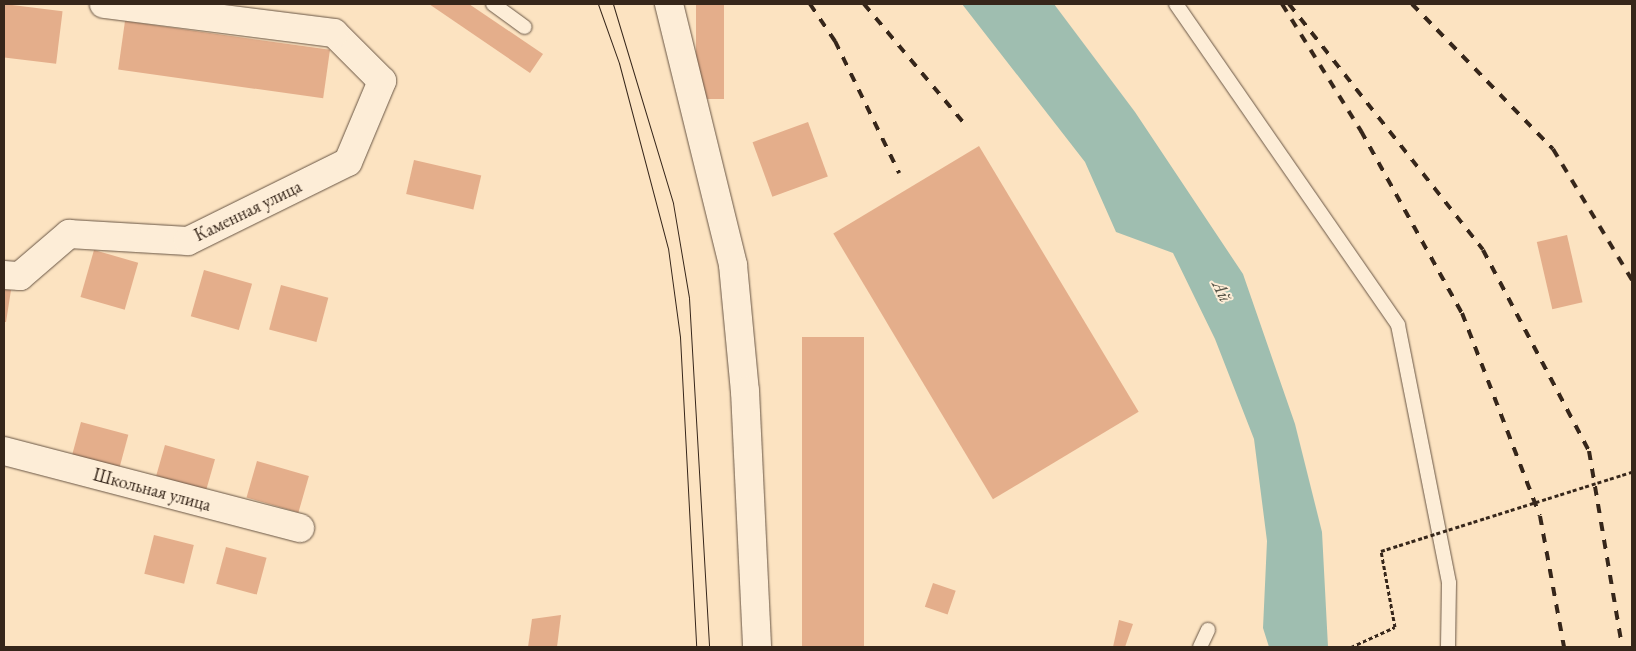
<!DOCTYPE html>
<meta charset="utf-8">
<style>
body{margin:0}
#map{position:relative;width:1636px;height:651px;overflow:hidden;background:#fce3c1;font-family:"EB Garamond",serif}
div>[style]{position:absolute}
.water>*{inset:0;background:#9fbeb0}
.building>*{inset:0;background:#e4ae8b;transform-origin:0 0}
.path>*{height:3px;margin-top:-1.5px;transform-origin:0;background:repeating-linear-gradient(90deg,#36261a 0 4px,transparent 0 6.5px)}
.roads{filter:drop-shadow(0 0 1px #685544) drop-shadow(0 0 1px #685544)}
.lane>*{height:14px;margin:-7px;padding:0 7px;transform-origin:7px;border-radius:7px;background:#fdedd7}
.street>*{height:28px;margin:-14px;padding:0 14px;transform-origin:14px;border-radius:14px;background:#fdedd7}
.secondary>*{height:28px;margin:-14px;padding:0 14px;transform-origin:14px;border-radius:14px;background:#fdedd7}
.tram>*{height:1px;margin:-0.5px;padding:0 0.5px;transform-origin:0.5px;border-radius:0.5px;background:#36261a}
.rail>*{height:4px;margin-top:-2px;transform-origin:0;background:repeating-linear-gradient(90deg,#36261a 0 9px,transparent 0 18px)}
.path-bridge>*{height:3px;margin-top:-1.5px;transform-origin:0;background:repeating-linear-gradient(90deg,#36261a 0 4px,transparent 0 6.5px)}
span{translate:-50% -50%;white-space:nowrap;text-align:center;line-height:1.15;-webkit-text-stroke:4px #fdedd7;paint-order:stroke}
.street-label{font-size:18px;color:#36261a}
.water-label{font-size:19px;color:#565447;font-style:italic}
.frame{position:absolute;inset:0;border:5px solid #36261a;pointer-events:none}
</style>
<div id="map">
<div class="water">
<i style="clip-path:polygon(962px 4px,1054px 4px,1135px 112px,1243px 274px,1295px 424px,1322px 532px,1328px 647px,1269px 647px,1263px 628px,1267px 541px,1254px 439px,1215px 339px,1173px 253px,1116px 232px,1085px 162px)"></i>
</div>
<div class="building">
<i style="left:4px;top:4px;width:59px;height:53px;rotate:7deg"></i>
<i style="clip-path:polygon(429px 4px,469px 4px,543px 54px,530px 73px)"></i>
<i style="left:696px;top:4px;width:28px;height:95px"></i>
<i style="left:125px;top:21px;width:207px;height:49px;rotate:8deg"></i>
<i style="left:808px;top:122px;width:58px;height:59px;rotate:70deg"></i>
<i style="left:979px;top:146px;width:310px;height:170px;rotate:59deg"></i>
<i style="left:414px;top:160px;width:69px;height:35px;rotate:13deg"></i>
<i style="left:1567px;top:235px;width:69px;height:31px;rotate:77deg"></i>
<i style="left:94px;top:250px;width:46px;height:49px;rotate:16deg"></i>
<i style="left:204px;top:270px;width:50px;height:48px;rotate:16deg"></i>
<i style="left:281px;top:285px;width:49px;height:46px;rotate:15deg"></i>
<i style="clip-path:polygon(4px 289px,11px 290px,6px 322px,4px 322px)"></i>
<i style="left:802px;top:337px;width:62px;height:310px"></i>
<i style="left:81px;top:422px;width:49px;height:34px;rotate:15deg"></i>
<i style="left:165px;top:445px;width:52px;height:32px;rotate:16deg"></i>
<i style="left:257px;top:461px;width:54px;height:38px;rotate:16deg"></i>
<i style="left:154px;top:535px;width:41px;height:40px;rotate:14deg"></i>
<i style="left:226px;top:547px;width:42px;height:38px;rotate:15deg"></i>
<i style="left:933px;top:583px;width:24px;height:25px;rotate:19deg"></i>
<i style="clip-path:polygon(561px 615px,557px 647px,528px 647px,532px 619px)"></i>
<i style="clip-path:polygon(1119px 620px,1133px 624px,1125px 647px,1113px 647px)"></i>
</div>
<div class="path">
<i style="left:1351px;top:647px;width:48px;rotate:-24.4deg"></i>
<i style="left:1395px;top:627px;width:77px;rotate:-100.4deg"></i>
</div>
<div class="roads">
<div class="lane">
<i style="left:493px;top:4px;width:39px;rotate:36deg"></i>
<i style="left:1176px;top:4px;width:390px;rotate:55.3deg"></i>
<i style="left:1398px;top:325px;width:263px;rotate:78.8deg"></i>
<i style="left:1449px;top:583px;width:64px;rotate:90.9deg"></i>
<i style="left:1200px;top:647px;width:19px;rotate:-65deg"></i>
</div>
<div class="street">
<i style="left:4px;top:275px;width:16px;rotate:4deg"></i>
<i style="left:20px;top:276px;width:65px;rotate:-40.6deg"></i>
<i style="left:69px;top:234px;width:119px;rotate:3.4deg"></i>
<i style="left:188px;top:241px;width:178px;rotate:-26.3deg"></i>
<i style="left:348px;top:162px;width:88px;rotate:-67.2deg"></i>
<i style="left:382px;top:81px;width:68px;rotate:-135deg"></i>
<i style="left:334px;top:33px;width:232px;rotate:-172.8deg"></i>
<i style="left:4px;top:451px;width:306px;rotate:14.6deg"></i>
</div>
<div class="secondary">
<i style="left:669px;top:4px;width:269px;rotate:76.2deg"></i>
<i style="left:733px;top:265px;width:127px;rotate:84.6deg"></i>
<i style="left:745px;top:391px;width:256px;rotate:87.3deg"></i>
</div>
</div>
<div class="tram">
<i style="left:598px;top:4px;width:63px;rotate:70.4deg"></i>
<i style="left:619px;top:63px;width:191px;rotate:75.2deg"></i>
<i style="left:668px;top:248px;width:90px;rotate:82.3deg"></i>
<i style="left:680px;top:337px;width:310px;rotate:87deg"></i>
<i style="left:613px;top:4px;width:208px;rotate:73.2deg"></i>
<i style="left:673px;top:203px;width:96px;rotate:80.4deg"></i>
<i style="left:689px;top:298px;width:350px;rotate:86.7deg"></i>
</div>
<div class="rail">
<i style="left:810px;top:4px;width:45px;rotate:56deg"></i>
<i style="left:835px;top:41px;width:147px;rotate:64.1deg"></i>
<i style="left:864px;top:4px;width:154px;rotate:50deg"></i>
<i style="left:1282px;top:4px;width:150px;rotate:58.1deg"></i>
<i style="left:1361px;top:131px;width:208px;rotate:61deg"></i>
<i style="left:1462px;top:313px;width:217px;rotate:69deg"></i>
<i style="left:1540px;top:516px;width:133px;rotate:79.6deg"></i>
<i style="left:1289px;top:4px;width:313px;rotate:51.7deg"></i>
<i style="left:1483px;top:250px;width:227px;rotate:62.2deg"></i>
<i style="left:1589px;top:451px;width:199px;rotate:80.4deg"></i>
<i style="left:1412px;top:4px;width:202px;rotate:45.8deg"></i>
<i style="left:1553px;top:149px;width:153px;rotate:58.9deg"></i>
</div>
<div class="path-bridge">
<i style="left:1381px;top:551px;width:263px;rotate:-17.5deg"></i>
</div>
<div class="street-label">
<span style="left:248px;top:211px;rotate:-26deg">Каменная улица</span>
<span style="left:152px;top:490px;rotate:15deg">Школьная улица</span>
</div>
<div class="water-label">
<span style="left:1222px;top:291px;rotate:64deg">Ай</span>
</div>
<div class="frame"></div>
</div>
